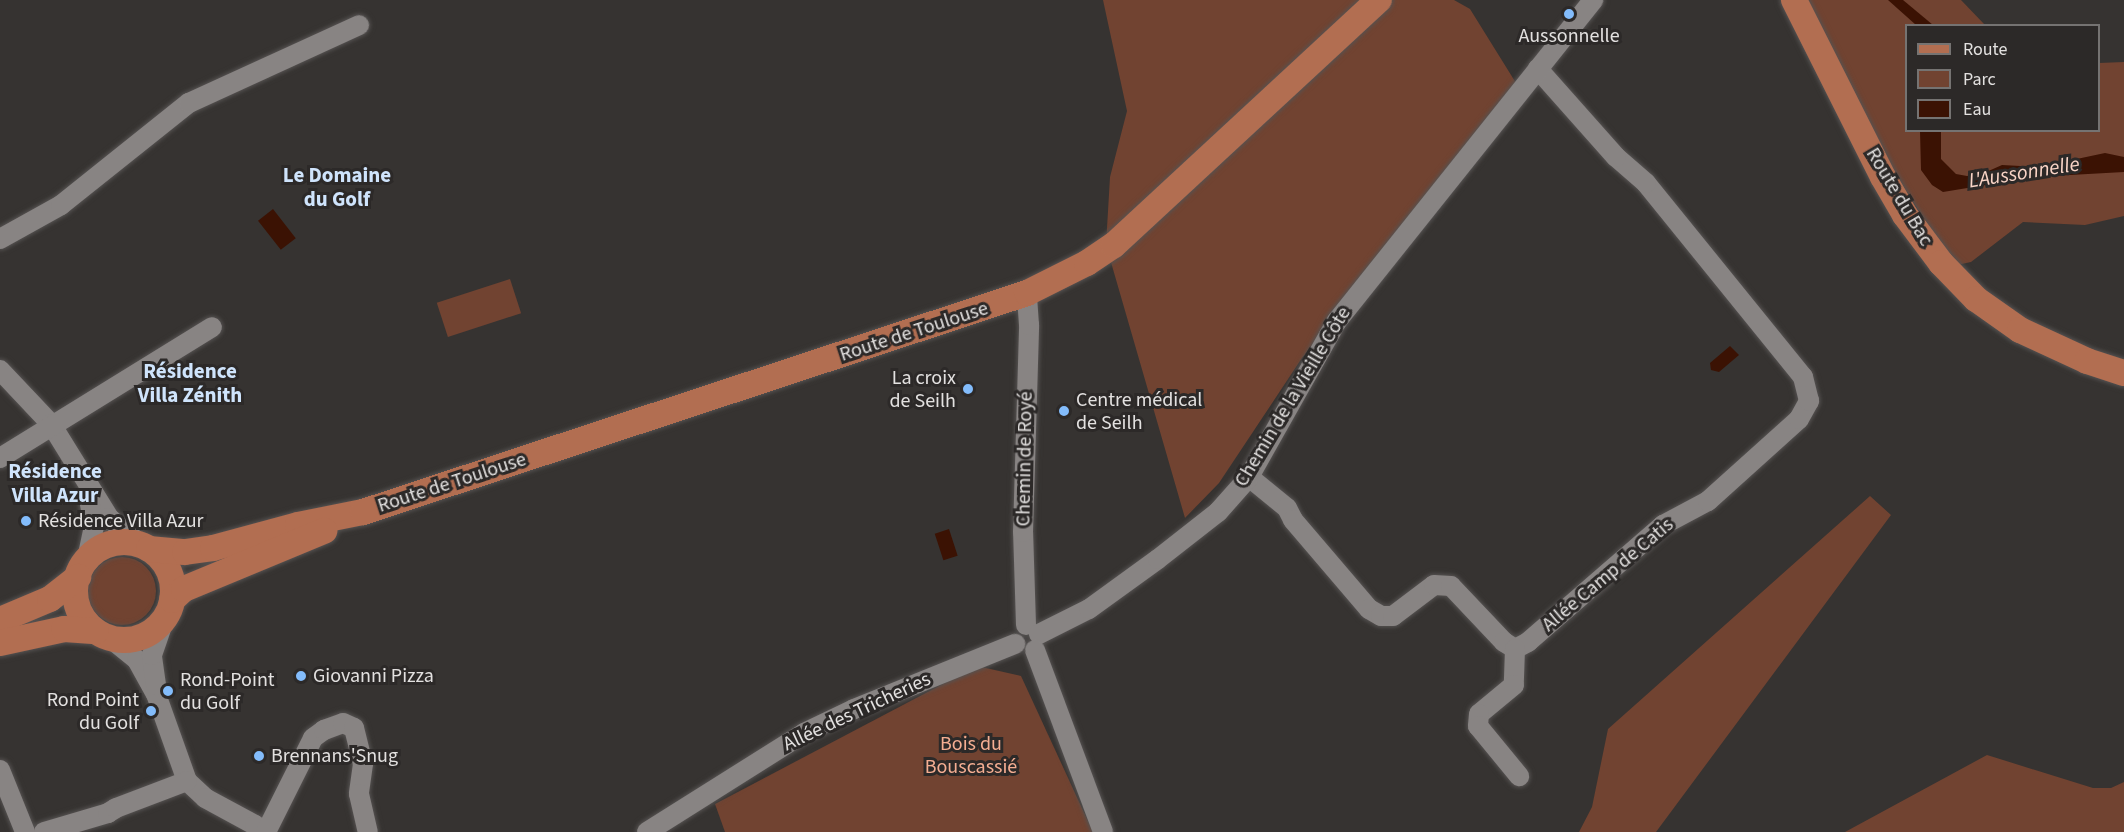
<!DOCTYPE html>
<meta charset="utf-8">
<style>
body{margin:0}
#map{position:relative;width:2124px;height:832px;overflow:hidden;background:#363331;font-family:"Source Sans 3",sans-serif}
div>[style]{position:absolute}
.green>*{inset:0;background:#714331;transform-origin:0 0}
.round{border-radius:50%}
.water>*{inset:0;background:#3b1203;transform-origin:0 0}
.roads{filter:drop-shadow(0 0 2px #555251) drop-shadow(0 0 2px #555251)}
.minor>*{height:20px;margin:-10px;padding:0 10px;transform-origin:10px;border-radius:10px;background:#888483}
.major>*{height:26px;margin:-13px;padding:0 13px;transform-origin:13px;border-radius:13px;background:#b26e51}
.major>.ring{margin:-13px;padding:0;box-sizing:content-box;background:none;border:26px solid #b26e51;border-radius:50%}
.dots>*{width:16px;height:16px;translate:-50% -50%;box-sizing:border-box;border:3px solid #2c2928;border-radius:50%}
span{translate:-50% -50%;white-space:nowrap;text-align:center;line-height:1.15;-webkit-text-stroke:6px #2c2928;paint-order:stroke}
.poi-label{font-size:20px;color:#e3e1e0}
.right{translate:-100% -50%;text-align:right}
.left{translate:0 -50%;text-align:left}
.street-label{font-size:20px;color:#e3e1e0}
.park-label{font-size:20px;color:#f5ae92}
.water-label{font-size:21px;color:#fad5c7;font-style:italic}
.neighbourhood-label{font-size:21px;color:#cfe4fc;font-weight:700}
.legend{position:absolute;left:1905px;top:24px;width:195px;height:108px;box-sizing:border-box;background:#2c2928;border:2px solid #757372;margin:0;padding:8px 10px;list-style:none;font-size:18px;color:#e3e1e0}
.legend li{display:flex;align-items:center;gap:12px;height:30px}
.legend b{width:30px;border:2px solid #757372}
</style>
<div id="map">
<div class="green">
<i style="clip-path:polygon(1103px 0,1454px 0,1470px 9px,1516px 83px,1302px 358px,1219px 483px,1185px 518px,1106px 245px,1110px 177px,1127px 111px)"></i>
<i style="clip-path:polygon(1807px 0,1961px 0,1985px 25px,1906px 26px,1906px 130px,2098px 130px,2099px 63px,2124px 62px,2124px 216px,2085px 225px,2023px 222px,1971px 262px,1957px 265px,1935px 237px,1864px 122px)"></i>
<i style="left:510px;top:279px;width:36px;height:77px;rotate:72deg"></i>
<i style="clip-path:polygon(1870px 496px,1891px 515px,1656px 832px,1579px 832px,1592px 807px,1608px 729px)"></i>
<i class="round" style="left:88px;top:557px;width:68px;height:68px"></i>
<i style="clip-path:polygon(977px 666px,1021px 676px,1093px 832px,725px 832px,715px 804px)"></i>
<i style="clip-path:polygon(1987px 755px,2093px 788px,2111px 788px,2124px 782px,2124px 832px,1845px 832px)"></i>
</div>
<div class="water">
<i style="clip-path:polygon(1888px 0,1903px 0,1933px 25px,1916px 25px)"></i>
<i style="clip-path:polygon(1920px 131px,1941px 131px,1941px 159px,1956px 174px,1967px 176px,1984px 173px,2002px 165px,2039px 167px,2105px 153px,2124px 157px,2124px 172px,2034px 177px,1943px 192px,1932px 185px,1921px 170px)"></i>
<i style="left:273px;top:209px;width:37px;height:19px;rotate:52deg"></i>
<i style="clip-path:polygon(1730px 346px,1739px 355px,1719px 372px,1711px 370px,1710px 363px)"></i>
<i style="left:949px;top:529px;width:28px;height:15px;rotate:72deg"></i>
</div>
<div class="roads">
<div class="minor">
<i style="left:0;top:239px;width:70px;rotate:-29.1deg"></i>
<i style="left:61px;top:205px;width:164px;rotate:-38.6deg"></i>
<i style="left:189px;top:103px;width:187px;rotate:-24.6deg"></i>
<i style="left:0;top:370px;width:74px;rotate:46.6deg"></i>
<i style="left:51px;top:424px;width:110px;rotate:58.3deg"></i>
<i style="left:109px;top:518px;width:40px;rotate:40deg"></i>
<i style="left:0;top:458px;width:249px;rotate:-31.7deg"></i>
<i style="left:1249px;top:477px;width:49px;rotate:39.2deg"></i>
<i style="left:1287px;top:508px;width:13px;rotate:63deg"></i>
<i style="left:1293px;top:520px;width:117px;rotate:49.5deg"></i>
<i style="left:1369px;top:609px;width:14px;rotate:30deg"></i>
<i style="left:1381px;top:616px;width:12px"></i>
<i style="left:1393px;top:616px;width:51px;rotate:-37.1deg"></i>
<i style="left:1434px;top:585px;width:17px;rotate:3deg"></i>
<i style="left:1451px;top:586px;width:77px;rotate:46.6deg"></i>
<i style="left:1504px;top:642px;width:13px;rotate:32deg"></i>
<i style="left:1515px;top:649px;width:15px;rotate:-28deg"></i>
<i style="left:1528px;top:642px;width:179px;rotate:-40.9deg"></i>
<i style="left:1663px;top:525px;width:51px;rotate:-28.1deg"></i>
<i style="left:1708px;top:501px;width:122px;rotate:-42deg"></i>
<i style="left:1799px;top:419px;width:21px;rotate:-61deg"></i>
<i style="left:1809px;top:401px;width:25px;rotate:-104deg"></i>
<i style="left:1803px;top:377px;width:250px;rotate:-129deg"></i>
<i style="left:1646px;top:183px;width:40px;rotate:-139deg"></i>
<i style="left:1616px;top:157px;width:118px;rotate:-131.6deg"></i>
<i style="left:87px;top:559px;width:33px;rotate:-78deg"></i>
<i style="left:94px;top:527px;width:35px;rotate:-100deg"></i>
<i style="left:1026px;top:625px;width:93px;rotate:-91.8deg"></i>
<i style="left:1023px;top:532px;width:207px;rotate:-88.3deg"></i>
<i style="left:1029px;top:325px;width:32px;rotate:-94deg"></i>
<i style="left:1039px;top:634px;width:56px;rotate:-26.6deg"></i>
<i style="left:1089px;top:609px;width:85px;rotate:-35.9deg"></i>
<i style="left:1158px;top:559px;width:76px;rotate:-38.1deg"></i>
<i style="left:1218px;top:512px;width:47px;rotate:-48.5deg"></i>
<i style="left:1249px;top:477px;width:179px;rotate:-60.6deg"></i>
<i style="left:1337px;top:321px;width:411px;rotate:-51.4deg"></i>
<i style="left:110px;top:638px;width:35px;rotate:39deg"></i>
<i style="left:137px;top:660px;width:39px;rotate:61deg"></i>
<i style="left:156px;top:694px;width:92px;rotate:70.4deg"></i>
<i style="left:187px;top:781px;width:25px;rotate:43deg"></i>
<i style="left:205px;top:798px;width:57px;rotate:28.4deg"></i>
<i style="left:255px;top:825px;width:10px;rotate:45deg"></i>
<i style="left:1515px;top:649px;width:36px;rotate:92deg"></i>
<i style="left:1514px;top:685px;width:45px;rotate:140.4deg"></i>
<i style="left:1479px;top:714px;width:12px;rotate:95deg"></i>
<i style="left:1478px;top:726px;width:65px;rotate:50.6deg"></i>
<i style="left:1035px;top:650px;width:194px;rotate:69.5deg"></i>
<i style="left:156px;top:685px;width:30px;rotate:-98deg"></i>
<i style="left:152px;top:655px;width:37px;rotate:-71deg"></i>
<i style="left:0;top:770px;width:67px;rotate:68deg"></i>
<i style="left:44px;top:832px;width:67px;rotate:-16.5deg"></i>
<i style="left:108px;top:813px;width:9px;rotate:-32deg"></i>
<i style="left:116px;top:808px;width:76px;rotate:-20.8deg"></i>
<i style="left:266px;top:832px;width:105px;rotate:-63.4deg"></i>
<i style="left:313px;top:738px;width:14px;rotate:-36deg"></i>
<i style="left:324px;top:730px;width:20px;rotate:-20deg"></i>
<i style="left:343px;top:723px;width:12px;rotate:24deg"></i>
<i style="left:354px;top:728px;width:37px;rotate:76deg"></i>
<i style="left:363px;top:764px;width:30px;rotate:98deg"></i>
<i style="left:359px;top:794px;width:39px;rotate:77deg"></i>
<i style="left:647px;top:832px;width:186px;rotate:-32.2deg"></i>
<i style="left:804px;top:733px;width:55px;rotate:-25.6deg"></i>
<i style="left:854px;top:709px;width:174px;rotate:-22deg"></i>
</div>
<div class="major">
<i style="left:1794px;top:0;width:198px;rotate:63.3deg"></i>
<i style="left:1883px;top:177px;width:44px;rotate:59.9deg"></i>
<i style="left:1905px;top:215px;width:60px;rotate:53.1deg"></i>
<i style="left:1941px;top:263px;width:50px;rotate:45.8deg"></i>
<i style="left:1976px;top:299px;width:54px;rotate:35.2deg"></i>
<i style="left:2020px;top:330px;width:74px;rotate:24.8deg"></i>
<i style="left:2087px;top:361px;width:39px;rotate:18deg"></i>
<i class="ring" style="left:75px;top:542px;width:72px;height:72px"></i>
<i style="left:149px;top:549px;width:36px;rotate:5deg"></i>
<i style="left:185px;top:552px;width:28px;rotate:-8deg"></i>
<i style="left:213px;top:548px;width:88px;rotate:-15.1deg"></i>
<i style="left:298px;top:525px;width:66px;rotate:-11.3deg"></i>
<i style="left:363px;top:512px;width:699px;rotate:-18.25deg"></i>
<i style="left:1027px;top:293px;width:67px;rotate:-26.6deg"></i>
<i style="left:1087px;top:263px;width:32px;rotate:-34deg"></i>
<i style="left:1114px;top:245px;width:361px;rotate:-42.8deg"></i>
<i style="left:172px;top:600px;width:16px;rotate:-43deg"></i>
<i style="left:184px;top:589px;width:152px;rotate:-22.5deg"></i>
<i style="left:0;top:620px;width:54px;rotate:-22.8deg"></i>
<i style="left:50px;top:599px;width:36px;rotate:-38deg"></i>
<i style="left:0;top:643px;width:66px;rotate:-12.3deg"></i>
<i style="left:64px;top:629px;width:32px;rotate:4deg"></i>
</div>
</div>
<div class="dots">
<i style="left:1569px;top:14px;background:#83bcfb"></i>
<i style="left:968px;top:389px;background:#83bcfb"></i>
<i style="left:1064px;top:411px;background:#83bcfb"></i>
<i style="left:26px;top:521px;background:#83bcfb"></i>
<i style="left:301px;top:676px;background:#83bcfb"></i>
<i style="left:168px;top:691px;background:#83bcfb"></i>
<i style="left:151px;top:711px;background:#83bcfb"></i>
<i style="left:259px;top:756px;background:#83bcfb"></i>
</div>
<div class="poi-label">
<span style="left:1569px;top:36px">Aussonnelle</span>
<span class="right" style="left:956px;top:390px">La croix<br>de Seilh</span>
<span class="left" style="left:1076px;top:412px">Centre médical<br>de Seilh</span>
<span class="left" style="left:38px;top:521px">Résidence Villa Azur</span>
<span class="left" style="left:313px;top:676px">Giovanni Pizza</span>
<span class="left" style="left:180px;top:692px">Rond-Point<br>du Golf</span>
<span class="right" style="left:139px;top:712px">Rond Point<br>du Golf</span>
<span class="left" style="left:271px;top:756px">Brennans'Snug</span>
</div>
<div class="street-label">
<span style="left:1899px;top:197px;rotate:59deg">Route du Bac</span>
<span style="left:914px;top:332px;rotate:-18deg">Route de Toulouse</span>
<span style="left:1293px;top:397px;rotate:-59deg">Chemin de la Vieille Côte</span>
<span style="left:1025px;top:459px;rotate:-89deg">Chemin de Royé</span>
<span style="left:452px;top:483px;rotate:-18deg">Route de Toulouse</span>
<span style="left:1608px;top:575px;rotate:-40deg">Allée Camp de Catis</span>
<span style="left:857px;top:712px;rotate:-25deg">Allée des Tricheries</span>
</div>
<div class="park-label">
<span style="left:971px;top:756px">Bois du<br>Bouscassié</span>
</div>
<div class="water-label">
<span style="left:2024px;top:172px;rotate:-9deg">L'Aussonnelle</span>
</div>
<div class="neighbourhood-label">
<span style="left:337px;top:187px">Le Domaine<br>du Golf</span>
<span style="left:190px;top:383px">Résidence<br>Villa Zénith</span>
<span style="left:55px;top:483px">Résidence<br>Villa Azur</span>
</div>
<ul class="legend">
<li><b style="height:8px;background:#b26e51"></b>Route</li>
<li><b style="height:16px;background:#714331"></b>Parc</li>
<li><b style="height:16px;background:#3b1203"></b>Eau</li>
</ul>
</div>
